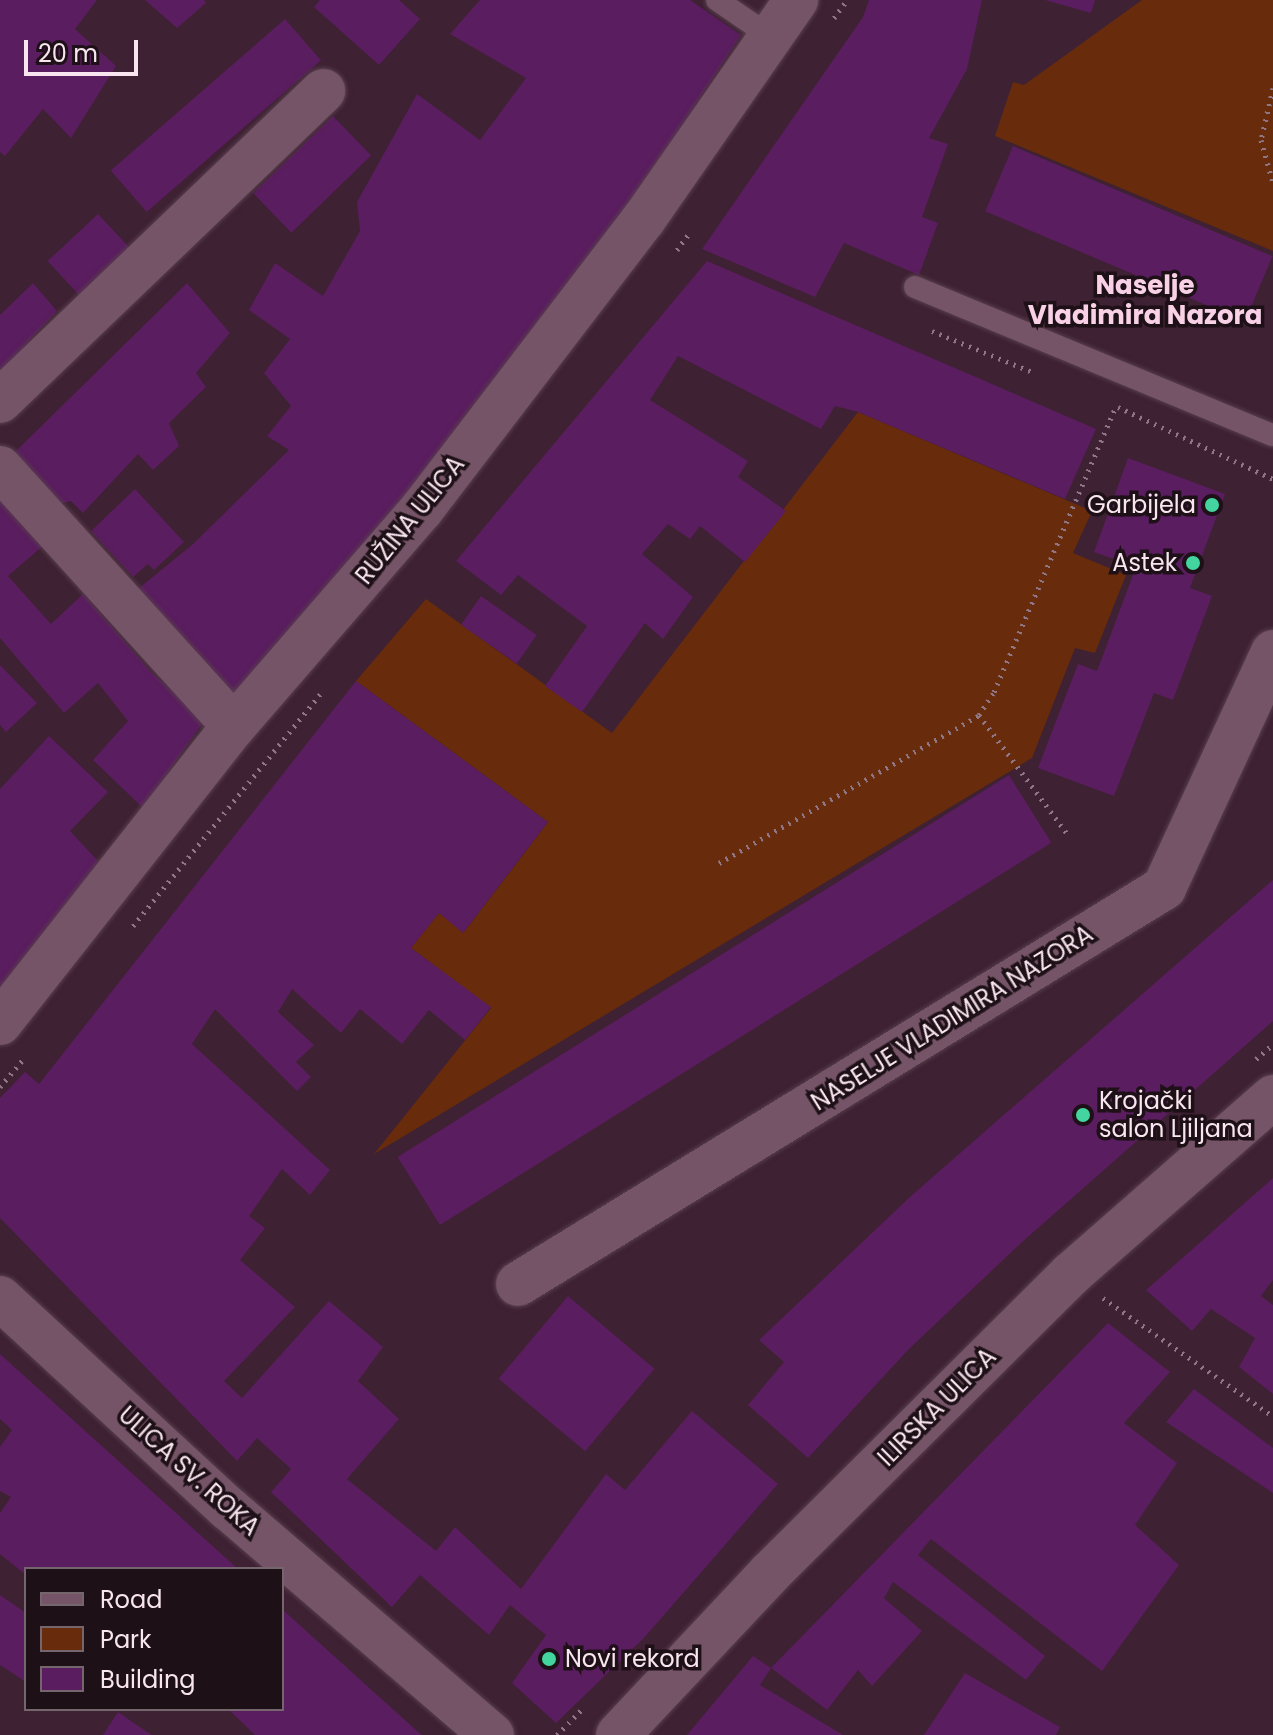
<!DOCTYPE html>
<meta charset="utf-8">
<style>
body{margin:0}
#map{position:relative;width:1273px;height:1735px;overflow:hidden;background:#3e2132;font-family:Poppins,sans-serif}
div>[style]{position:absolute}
.green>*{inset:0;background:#682b0b}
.building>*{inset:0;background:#5a1d5f;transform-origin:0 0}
.path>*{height:5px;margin-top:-2.5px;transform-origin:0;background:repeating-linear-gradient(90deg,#907785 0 2px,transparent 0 8px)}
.roads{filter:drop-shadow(0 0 2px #573e4d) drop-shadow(0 0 2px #573e4d)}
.service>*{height:22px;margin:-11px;padding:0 11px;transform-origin:11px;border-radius:11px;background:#755467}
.minor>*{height:44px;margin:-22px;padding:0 22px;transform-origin:22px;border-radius:22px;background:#755467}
.dots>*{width:22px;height:22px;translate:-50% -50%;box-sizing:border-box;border:4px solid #1d1017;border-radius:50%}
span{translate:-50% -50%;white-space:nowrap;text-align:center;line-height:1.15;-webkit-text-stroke:7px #1d1017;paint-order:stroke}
.poi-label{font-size:24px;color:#f9e5ef}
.right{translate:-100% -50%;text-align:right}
.left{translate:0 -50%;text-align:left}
.street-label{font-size:24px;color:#f9e5ef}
.neighbourhood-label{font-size:26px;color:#f8d1e6;font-weight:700}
.legend{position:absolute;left:24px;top:1567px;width:260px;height:144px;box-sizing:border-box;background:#1d1017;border:2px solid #75656d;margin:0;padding:10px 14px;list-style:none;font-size:24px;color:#f9e5ef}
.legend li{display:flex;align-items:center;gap:16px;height:40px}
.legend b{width:40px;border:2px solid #75656d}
.scale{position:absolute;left:24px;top:40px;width:114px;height:36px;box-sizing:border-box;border:4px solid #f9e5ef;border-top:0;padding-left:10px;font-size:24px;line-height:28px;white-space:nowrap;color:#f9e5ef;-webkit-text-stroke:6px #1d1017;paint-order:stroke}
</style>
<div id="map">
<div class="green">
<i style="clip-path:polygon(1142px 0,1273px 0,1273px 251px,995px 136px,1013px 82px,1024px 85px)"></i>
<i style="clip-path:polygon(858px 412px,1092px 511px,1073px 553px,1126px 575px,1095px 653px,1075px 648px,1032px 758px,374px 1154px,491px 1008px,411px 948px,439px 913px,464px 932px,548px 822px,356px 681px,426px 599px,612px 733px)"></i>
</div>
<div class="building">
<i style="clip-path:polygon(0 0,97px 0,75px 29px,116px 66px,71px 138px,43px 109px,5px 156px,0 152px)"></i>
<i style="clip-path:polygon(145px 0,204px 0,206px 3px,177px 28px)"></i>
<i style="clip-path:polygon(320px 0,399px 0,420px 19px,379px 65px,314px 7px)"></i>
<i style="clip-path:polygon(480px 0,690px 0,741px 35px,632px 201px,456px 440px,234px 705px,133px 593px,192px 545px,289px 450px,267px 436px,291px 406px,264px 373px,290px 339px,249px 310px,275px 263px,323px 296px,360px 231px,357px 202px,417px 94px,480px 140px,526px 78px,450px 34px)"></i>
<i style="clip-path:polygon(869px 0,982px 0,967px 69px,929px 138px,948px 144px,922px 217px,938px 223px,919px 275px,844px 243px,815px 297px,702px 249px,863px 17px)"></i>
<i style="clip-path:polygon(1045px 0,1095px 0,1091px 13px)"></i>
<i style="left:285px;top:19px;width:55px;height:231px;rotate:49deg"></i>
<i style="left:333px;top:116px;width:55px;height:111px;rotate:46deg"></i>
<i style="left:1013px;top:146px;width:282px;height:71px;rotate:23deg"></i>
<i style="left:98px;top:214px;width:50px;height:69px;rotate:47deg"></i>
<i style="clip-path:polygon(707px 261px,1096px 429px,1065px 499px,858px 412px,835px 406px,821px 429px,678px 356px,650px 400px,748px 461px,738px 477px,786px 511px,745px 562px,700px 526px,690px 539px,668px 524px,642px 554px,693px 597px,663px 639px,645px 623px,582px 712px,545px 686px,587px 626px,518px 575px,501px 595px,456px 561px)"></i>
<i style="clip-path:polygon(33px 283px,57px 311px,0 372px,0 315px)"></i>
<i style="clip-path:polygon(187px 283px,230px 333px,196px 373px,206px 387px,169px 423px,179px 446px,153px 470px,138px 454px,83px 513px,71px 501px,56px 505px,13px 454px)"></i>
<i style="clip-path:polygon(1128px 458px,1225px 494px,1190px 588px,1212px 596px,1173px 700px,1154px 693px,1114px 796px,1038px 768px,1078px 664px,1097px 671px,1136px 567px,1094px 552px)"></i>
<i style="clip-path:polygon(135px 489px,184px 542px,154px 570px,148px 564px,133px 577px,91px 531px)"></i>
<i style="clip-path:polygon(0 495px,44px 545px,8px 576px,51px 624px,83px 594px,150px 671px,204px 721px,143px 808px,93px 760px,128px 721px,98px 683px,64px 713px,0 638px)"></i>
<i style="left:481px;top:596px;width:68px;height:35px;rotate:35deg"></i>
<i style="clip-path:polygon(0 665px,37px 703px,6px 732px,0 725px)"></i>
<i style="clip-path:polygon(356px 681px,548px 822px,463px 933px,439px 913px,411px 948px,491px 1007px,465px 1040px,429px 1010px,402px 1044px,360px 1009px,341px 1033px,292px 989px,278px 1012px,314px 1045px,296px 1062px,311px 1077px,297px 1091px,215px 1009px,192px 1044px,330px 1170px,310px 1195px,282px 1169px,249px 1216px,265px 1228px,240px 1260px,295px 1307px,224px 1381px,242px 1398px,329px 1301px,383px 1347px,358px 1381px,399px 1419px,347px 1479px,436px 1551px,455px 1527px,521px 1589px,606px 1474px,625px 1490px,692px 1411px,778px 1484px,644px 1638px,556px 1723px,512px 1683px,546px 1635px,510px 1605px,489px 1635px,420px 1575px,392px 1607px,271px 1492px,291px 1469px,257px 1438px,237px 1461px,0 1218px,0 1098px,25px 1072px,39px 1084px)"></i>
<i style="clip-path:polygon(49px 736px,108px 792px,70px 831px,99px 862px,0 988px,0 789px)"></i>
<i style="left:1009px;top:775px;width:80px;height:721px;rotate:58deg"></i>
<i style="clip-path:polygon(1273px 880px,1273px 1021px,1021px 1243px,909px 1349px,808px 1458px,748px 1405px,784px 1362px,759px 1340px,911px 1196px)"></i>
<i style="clip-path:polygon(1273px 1178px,1273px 1280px,1261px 1296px,1273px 1305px,1273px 1394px,1239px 1367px,1255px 1338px,1211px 1309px,1192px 1331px,1146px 1290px)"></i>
<i style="left:568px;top:1296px;width:113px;height:108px;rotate:40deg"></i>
<i style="clip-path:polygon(1108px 1323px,1170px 1372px,1124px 1423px,1177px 1463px,1135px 1525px,1179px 1565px,1102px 1671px,931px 1539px,918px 1555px,1045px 1656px,1026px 1680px,893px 1582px,884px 1598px,922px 1631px,872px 1686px,858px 1670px,827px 1710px,771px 1668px,760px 1685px,843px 1735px,687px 1735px,753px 1656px,771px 1668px)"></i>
<i style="clip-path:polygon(0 1354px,238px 1569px,26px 1569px,26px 1575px,0 1554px,0 1513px,11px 1497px,0 1491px,0 1447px,12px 1430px,0 1419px)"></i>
<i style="clip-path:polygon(1194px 1389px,1273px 1448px,1273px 1493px,1166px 1422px)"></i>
<i style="clip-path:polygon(0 1595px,26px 1613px,26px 1682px,0 1665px)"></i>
<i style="clip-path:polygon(282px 1609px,417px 1731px,422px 1735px,255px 1735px,228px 1709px,282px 1709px)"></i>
<i style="clip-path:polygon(965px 1673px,1060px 1727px,1056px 1735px,924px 1735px)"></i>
<i style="clip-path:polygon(118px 1712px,147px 1732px,152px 1735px,103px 1735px)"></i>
</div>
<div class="path">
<i style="left:834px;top:18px;width:22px;rotate:-54deg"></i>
<i style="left:1273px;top:88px;width:53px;rotate:103deg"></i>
<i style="left:1261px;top:140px;width:45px;rotate:74.4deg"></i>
<i style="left:677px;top:250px;width:22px;rotate:-54deg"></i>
<i style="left:932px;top:331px;width:111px;rotate:22.2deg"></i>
<i style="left:1118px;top:407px;width:171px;rotate:24.9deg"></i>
<i style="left:979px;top:715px;width:149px;rotate:53.4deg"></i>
<i style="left:719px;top:863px;width:299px;rotate:-29.6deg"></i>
<i style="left:979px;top:715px;width:27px;rotate:-57deg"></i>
<i style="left:994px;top:692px;width:311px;rotate:-66.9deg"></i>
<i style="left:133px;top:926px;width:298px;rotate:-51.1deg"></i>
<i style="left:1256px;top:1059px;width:23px;rotate:-41deg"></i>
<i style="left:0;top:1087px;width:39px;rotate:-50deg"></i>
<i style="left:1103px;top:1298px;width:207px;rotate:34.8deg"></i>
<i style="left:557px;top:1735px;width:39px;rotate:-46deg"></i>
</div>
<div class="roads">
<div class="service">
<i style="left:717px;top:0;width:65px;rotate:34.4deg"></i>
<i style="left:915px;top:287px;width:387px;rotate:22.5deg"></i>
</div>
<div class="minor">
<i style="left:0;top:401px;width:448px;rotate:-43.8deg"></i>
<i style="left:0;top:468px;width:348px;rotate:47.8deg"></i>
<i style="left:0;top:1023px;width:378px;rotate:-51.8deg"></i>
<i style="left:234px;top:726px;width:287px;rotate:-49.1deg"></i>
<i style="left:422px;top:509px;width:365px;rotate:-52.6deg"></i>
<i style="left:644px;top:219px;width:267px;rotate:-55.2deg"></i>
<i style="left:518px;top:1284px;width:758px;rotate:-31.51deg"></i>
<i style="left:1164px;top:888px;width:260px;rotate:-65.2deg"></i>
<i style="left:0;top:1298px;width:311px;rotate:42.7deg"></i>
<i style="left:229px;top:1509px;width:347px;rotate:40.7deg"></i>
<i style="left:618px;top:1735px;width:222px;rotate:-46.8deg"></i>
<i style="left:770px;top:1573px;width:424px;rotate:-44.8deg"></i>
<i style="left:1071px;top:1274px;width:269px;rotate:-41.2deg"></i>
</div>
</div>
<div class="dots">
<i style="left:1212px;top:505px;background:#44d49f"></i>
<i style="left:1193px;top:563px;background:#44d49f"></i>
<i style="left:1083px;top:1115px;background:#44d49f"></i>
<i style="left:549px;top:1659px;background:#44d49f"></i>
</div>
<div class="poi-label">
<span class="right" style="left:1196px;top:505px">Garbijela</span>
<span class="right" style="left:1177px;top:563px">Astek</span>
<span class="left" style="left:1099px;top:1115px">Krojački<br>salon Ljiljana</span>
<span class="left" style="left:565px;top:1659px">Novi rekord</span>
</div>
<div class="street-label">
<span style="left:410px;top:520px;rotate:-51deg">RUŽINA ULICA</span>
<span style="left:952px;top:1018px;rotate:-32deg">NASELJE VLADIMIRA NAZORA</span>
<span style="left:937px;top:1407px;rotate:-45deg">ILIRSKA ULICA</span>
<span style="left:189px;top:1471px;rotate:42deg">ULICA SV. ROKA</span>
</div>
<div class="neighbourhood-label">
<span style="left:1145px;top:301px">Naselje<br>Vladimira Nazora</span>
</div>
<ul class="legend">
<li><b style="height:10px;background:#755467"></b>Road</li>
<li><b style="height:22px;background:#682b0b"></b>Park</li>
<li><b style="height:22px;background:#5a1d5f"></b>Building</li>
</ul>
<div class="scale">20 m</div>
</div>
